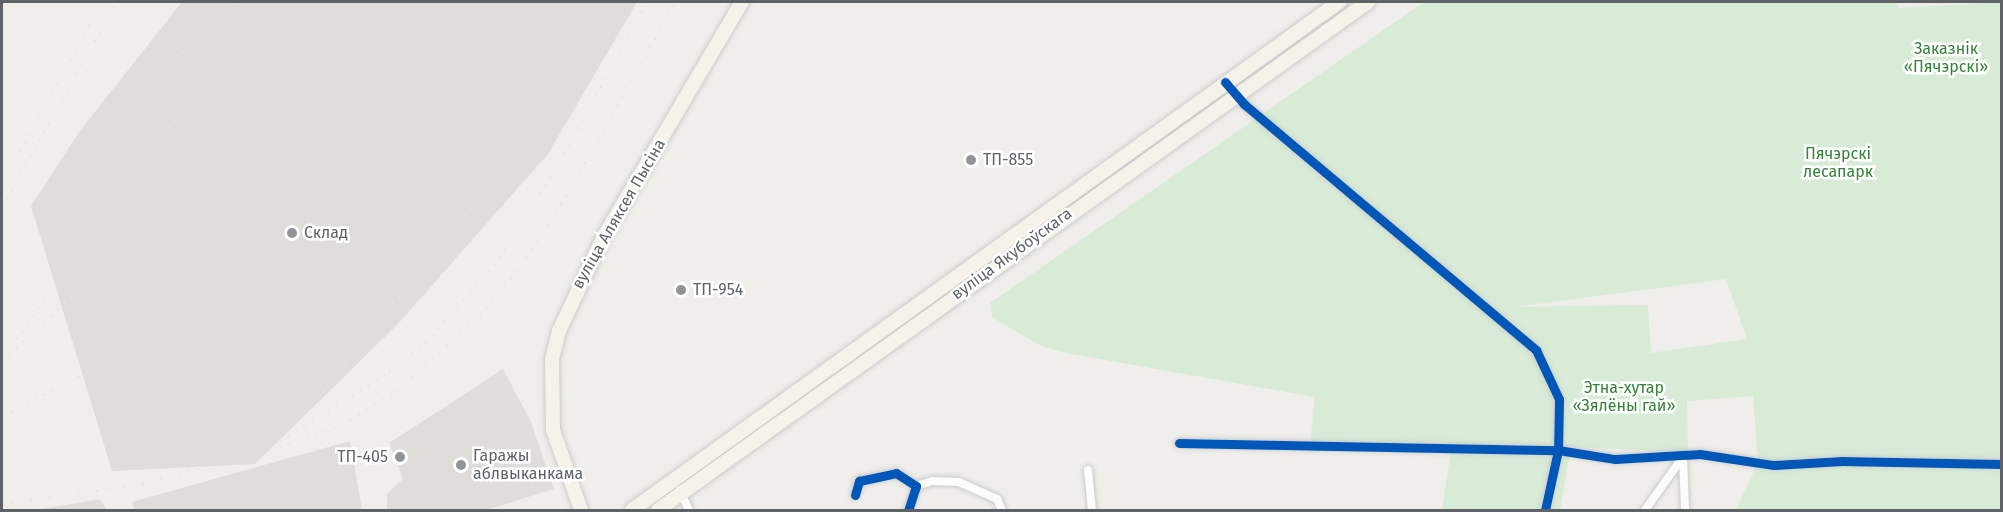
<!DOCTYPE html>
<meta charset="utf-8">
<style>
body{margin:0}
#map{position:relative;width:2003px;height:512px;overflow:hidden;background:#efeeea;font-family:"Fira Sans",sans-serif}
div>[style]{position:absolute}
.industrial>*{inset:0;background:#dfddda}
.green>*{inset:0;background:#d8ebd6}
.roads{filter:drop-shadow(0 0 2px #cbcccc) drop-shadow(0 0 2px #cbcccc)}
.minor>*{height:8px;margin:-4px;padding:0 4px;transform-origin:4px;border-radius:4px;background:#fdfcfc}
.primary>*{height:14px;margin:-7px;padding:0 7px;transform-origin:7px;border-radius:7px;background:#f4f2e9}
.rail>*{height:2px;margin-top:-1px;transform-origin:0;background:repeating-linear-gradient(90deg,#e4e4e4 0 1.5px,transparent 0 9.5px)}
.cycleway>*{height:9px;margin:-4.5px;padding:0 4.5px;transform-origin:4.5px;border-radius:4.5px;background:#0057b8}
.dots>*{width:16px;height:16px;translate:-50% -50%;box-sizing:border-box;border:3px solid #fff;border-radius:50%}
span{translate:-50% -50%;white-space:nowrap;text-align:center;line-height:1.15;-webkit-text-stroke:5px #fff;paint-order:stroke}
.park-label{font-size:16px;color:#348238}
.poi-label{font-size:16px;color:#5f6368}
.left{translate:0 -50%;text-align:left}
.right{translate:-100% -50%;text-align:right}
.street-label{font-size:16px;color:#5f6368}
.frame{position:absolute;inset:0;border:3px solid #5f6368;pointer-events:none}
</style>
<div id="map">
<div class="industrial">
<i style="clip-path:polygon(182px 2px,637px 2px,548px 154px,397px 325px,255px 464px,112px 471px,31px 206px,79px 132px)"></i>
<i style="clip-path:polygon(503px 369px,531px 422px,554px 489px,486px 510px,387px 510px,387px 494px,403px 479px,389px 443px)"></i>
<i style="clip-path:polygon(350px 441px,362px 510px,135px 510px,132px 502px)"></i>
<i style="clip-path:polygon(100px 499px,107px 510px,36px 510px)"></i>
</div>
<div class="green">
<i style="clip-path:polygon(evenodd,1424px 2px,1897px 2px,1899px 8px,2001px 2px,2001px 510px,1736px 510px,1758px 462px,1753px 396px,1687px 401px,1688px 452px,1571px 447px,1560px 510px,1442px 510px,1451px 451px,1309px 452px,1315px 397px,1066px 353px,1041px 346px,992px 317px,990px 303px,1424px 2px,1726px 279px,1747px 339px,1651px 353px,1648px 305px,1515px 307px,1726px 279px)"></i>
</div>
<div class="roads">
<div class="minor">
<i style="left:1225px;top:82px;width:29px;rotate:49deg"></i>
<i style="left:1244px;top:104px;width:382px;rotate:40.1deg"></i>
<i style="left:1536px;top:350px;width:54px;rotate:64.9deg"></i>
<i style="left:1559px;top:399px;width:51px;rotate:91.1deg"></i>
<i style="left:1558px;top:450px;width:61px;rotate:102.2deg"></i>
<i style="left:1179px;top:443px;width:379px;rotate:1.1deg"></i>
<i style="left:1558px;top:450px;width:58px;rotate:9deg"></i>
<i style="left:1615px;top:459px;width:85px;rotate:-3.4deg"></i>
<i style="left:1700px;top:454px;width:75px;rotate:8.5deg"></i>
<i style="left:1774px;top:465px;width:68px;rotate:-3.4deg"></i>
<i style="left:1842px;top:461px;width:160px;rotate:1.1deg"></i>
<i style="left:1683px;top:457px;width:53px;rotate:87.8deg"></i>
<i style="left:1088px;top:470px;width:40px;rotate:84.3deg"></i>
<i style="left:916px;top:486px;width:17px;rotate:-17deg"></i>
<i style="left:932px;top:481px;width:27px;rotate:2deg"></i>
<i style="left:959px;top:482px;width:42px;rotate:24.1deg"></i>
<i style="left:997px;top:499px;width:12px;rotate:66deg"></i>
<i style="left:680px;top:490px;width:22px;rotate:66deg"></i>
<i style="left:855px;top:495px;width:15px;rotate:-74deg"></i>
<i style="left:859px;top:481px;width:38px;rotate:-12deg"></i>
<i style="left:896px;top:473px;width:24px;rotate:33deg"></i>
<i style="left:916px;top:486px;width:25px;rotate:108deg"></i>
<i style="left:1645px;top:510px;width:65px;rotate:-54.4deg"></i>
</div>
<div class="primary">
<i style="left:581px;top:510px;width:85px;rotate:-109.3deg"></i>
<i style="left:553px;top:430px;width:71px;rotate:-90.8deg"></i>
<i style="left:552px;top:359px;width:29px;rotate:-76deg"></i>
<i style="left:559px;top:331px;width:105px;rotate:-64.7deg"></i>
<i style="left:604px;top:236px;width:272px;rotate:-59.5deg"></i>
<i style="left:632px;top:510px;width:871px;rotate:-35.7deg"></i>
<i style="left:658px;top:510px;width:873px;rotate:-35.58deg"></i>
</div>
</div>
<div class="rail">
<i style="left:2px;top:185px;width:209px;rotate:-61.3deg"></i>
<i style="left:2px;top:207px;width:235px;rotate:-60.7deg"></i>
<i style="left:17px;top:340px;width:66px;rotate:-54.9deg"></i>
<i style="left:55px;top:286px;width:324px;rotate:-61.2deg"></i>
<i style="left:2px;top:362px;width:119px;rotate:-43.6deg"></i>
<i style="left:88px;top:280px;width:317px;rotate:-61.2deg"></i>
<i style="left:98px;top:375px;width:115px;rotate:-26.3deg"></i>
<i style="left:2px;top:386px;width:144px;rotate:-32.8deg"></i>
<i style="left:2px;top:417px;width:76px;rotate:-27.2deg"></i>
<i style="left:70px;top:382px;width:190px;rotate:-31.8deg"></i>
<i style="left:280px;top:442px;width:130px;rotate:-32.7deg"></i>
<i style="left:389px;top:372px;width:46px;rotate:-38.9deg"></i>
<i style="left:425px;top:343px;width:103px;rotate:-48.1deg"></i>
<i style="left:494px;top:266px;width:113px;rotate:-57.3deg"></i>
<i style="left:555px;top:171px;width:192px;rotate:-61.4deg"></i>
<i style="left:246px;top:451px;width:61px;rotate:-33.7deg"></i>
<i style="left:297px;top:417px;width:43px;rotate:-45.9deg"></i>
<i style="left:327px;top:386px;width:351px;rotate:-51.2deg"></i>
<i style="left:2px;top:504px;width:132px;rotate:-7.8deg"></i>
<i style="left:133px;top:486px;width:171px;rotate:-14.9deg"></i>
<i style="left:298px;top:442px;width:47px;rotate:-21.1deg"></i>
<i style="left:342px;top:425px;width:65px;rotate:-31.7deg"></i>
<i style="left:397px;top:391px;width:113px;rotate:-42.5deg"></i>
<i style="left:480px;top:315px;width:64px;rotate:-50.1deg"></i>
<i style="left:521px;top:266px;width:64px;rotate:-56.6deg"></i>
<i style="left:556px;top:213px;width:243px;rotate:-60.4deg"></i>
</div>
<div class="cycleway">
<i style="left:1225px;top:82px;width:29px;rotate:49deg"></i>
<i style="left:1244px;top:104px;width:382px;rotate:40.1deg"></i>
<i style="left:1536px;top:350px;width:54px;rotate:64.9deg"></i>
<i style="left:1559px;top:399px;width:51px;rotate:91.1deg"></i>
<i style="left:1558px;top:450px;width:61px;rotate:102.2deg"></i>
<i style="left:1179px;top:443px;width:379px;rotate:1.1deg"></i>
<i style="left:1558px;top:450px;width:58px;rotate:9deg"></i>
<i style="left:1615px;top:459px;width:85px;rotate:-3.4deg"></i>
<i style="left:1700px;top:454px;width:75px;rotate:8.5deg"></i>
<i style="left:1774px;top:465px;width:68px;rotate:-3.4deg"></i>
<i style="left:1842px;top:461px;width:160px;rotate:1.1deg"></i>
<i style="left:855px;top:495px;width:15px;rotate:-74deg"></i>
<i style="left:859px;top:481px;width:38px;rotate:-12deg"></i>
<i style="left:896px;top:473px;width:24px;rotate:33deg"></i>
<i style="left:916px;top:486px;width:25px;rotate:108deg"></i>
</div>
<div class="dots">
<i style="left:971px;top:160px;background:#919496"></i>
<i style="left:292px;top:233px;background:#919496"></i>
<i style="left:681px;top:290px;background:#919496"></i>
<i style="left:400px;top:457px;background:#919496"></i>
<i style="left:461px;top:465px;background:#919496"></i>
</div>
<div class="park-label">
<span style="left:1946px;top:58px">Заказнік<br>«Пячэрскі»</span>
<span style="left:1838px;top:163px">Пячэрскі<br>лесапарк</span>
<span style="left:1624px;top:397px">Этна-хутар<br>«Зялёны гай»</span>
</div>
<div class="poi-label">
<span class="left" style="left:983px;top:160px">ТП-855</span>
<span class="left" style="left:304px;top:233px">Склад</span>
<span class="left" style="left:693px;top:290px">ТП-954</span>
<span class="left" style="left:473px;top:465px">Гаражы<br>аблвыканкама</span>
<span class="right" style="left:388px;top:457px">ТП-405</span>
</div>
<div class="street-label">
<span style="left:619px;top:214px;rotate:-60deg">вуліца Аляксея Пысіна</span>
<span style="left:1012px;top:254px;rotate:-36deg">вуліца Якубоўскага</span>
</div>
<div class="frame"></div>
</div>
